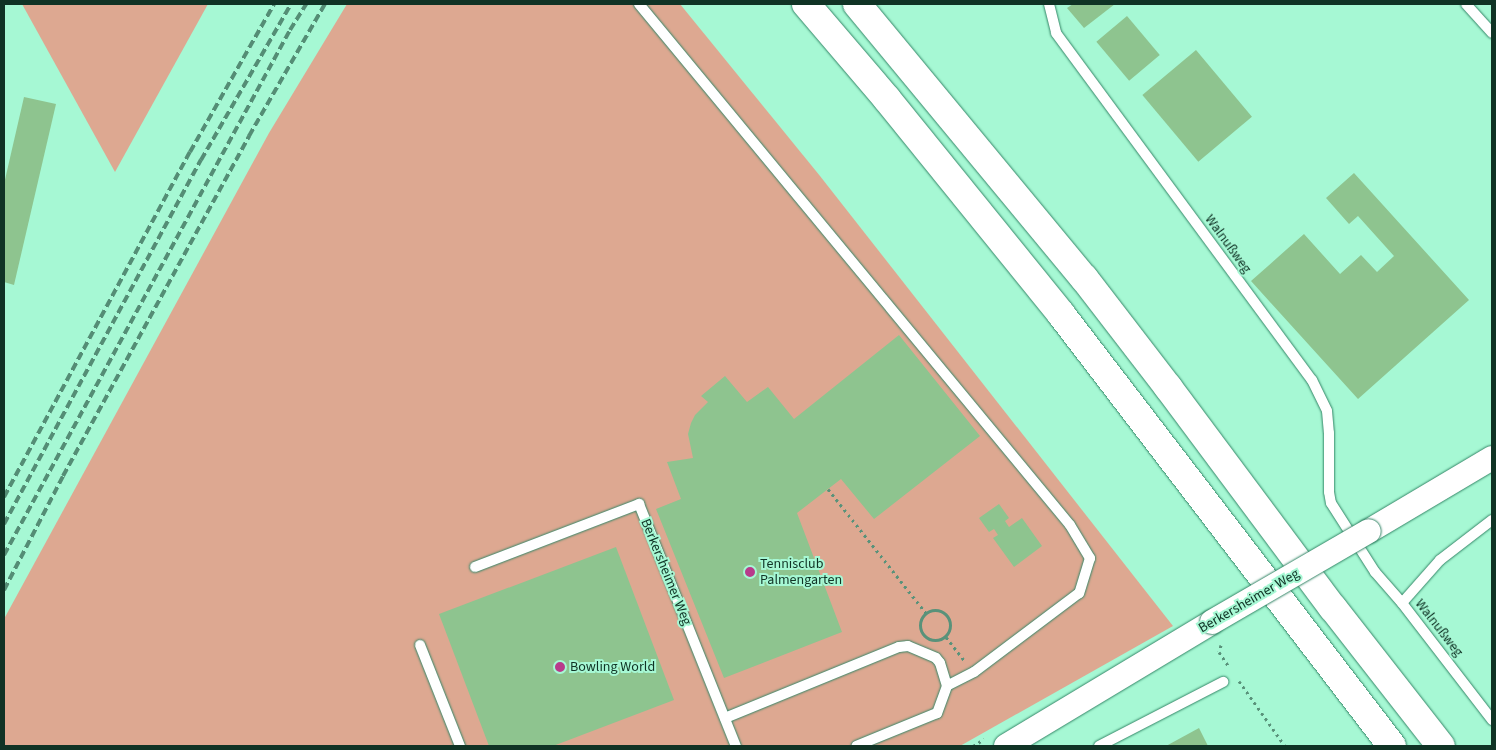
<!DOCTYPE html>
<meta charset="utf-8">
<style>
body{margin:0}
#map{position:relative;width:1496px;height:750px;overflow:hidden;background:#a6f8d4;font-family:"Source Sans 3",sans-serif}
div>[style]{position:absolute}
.green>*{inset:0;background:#dda891}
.building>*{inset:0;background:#8ec48f;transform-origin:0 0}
.path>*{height:3px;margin-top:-1.5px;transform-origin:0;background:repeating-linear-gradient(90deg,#59927a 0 2.5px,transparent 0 6.5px)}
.path>.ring{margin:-1.5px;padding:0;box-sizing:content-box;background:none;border:3px solid #59927a;border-radius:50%}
.roads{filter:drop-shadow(0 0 1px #348667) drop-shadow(0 0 1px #348667)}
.service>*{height:10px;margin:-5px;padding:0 5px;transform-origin:5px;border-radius:5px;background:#fff}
.tertiary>*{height:24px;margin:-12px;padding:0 12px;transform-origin:12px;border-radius:12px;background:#fff}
.motorway>*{height:28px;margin:-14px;padding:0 14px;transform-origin:14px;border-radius:14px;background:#fff}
.rail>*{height:4px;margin-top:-2px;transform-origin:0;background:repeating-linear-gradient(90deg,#548d75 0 8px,transparent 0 12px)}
.bridges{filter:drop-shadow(0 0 1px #348667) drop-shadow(0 0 1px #348667)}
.tertiary-bridge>*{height:24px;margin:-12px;padding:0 12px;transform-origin:12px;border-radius:12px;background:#fff}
.dots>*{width:14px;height:14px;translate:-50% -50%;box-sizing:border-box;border:2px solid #a6f8d4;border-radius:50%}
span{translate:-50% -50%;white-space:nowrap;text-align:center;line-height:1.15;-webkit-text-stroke:4px #a6f8d4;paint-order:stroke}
.street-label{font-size:14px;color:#103325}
.poi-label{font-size:14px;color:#103325}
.left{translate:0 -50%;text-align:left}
.frame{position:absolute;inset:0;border:5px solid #103325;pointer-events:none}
</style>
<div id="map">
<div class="green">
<i style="clip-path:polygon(22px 4px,208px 4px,115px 172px)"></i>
<i style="clip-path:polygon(347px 4px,680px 4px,820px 176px,1173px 626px,960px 746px,4px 746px,4px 619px,269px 133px)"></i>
</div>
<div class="building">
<i style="clip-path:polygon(1073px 4px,1115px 4px,1084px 28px,1067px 8px)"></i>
<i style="left:1127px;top:16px;width:51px;height:40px;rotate:50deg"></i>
<i style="left:1196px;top:50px;width:87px;height:70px;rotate:50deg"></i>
<i style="clip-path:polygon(24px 97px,56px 104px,14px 285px,4px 282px,4px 184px)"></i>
<i style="clip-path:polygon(1354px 173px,1469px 300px,1358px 399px,1251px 281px,1304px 234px,1340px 274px,1361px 255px,1377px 272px,1394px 256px,1358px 216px,1349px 224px,1326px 198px)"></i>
<i style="clip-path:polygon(899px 335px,980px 436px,874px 519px,841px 479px,797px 513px,842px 632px,724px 678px,656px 509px,681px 499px,667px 462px,693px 458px,688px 434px,691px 423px,695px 415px,708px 402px,701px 396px,725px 376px,747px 402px,768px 387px,794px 419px)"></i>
<i style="clip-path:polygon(999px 504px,1009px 518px,1005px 521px,1009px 527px,1022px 518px,1042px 546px,1014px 567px,993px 538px,998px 535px,994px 529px,989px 532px,979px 518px)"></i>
<i style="clip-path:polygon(616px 547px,674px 700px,553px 746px,489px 746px,439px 614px)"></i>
<i style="clip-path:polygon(1199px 728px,1208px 746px,1166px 746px)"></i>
</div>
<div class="path">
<i style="left:828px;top:489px;width:158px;rotate:51.7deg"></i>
<i class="ring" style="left:920px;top:610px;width:27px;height:27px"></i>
<i style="left:946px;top:637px;width:29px;rotate:52deg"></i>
<i style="left:1221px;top:645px;width:7px;rotate:106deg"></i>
<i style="left:1219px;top:652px;width:18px;rotate:56deg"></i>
<i style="left:1239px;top:681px;width:80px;rotate:54.7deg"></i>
<i style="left:973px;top:746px;width:13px;rotate:-32deg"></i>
</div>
<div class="roads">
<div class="service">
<i style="left:639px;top:4px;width:676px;rotate:50.4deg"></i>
<i style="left:1070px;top:525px;width:39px;rotate:59deg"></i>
<i style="left:1090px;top:558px;width:37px;rotate:107deg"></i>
<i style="left:1079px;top:593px;width:131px;rotate:143deg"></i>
<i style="left:974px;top:672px;width:30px;rotate:153deg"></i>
<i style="left:1049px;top:4px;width:30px;rotate:76deg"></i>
<i style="left:1056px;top:33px;width:431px;rotate:53.6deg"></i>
<i style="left:1312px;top:380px;width:34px;rotate:64deg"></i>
<i style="left:1327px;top:411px;width:22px;rotate:85deg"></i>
<i style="left:1329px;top:433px;width:59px;rotate:90deg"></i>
<i style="left:1329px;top:492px;width:11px;rotate:80deg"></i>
<i style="left:1331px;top:503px;width:82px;rotate:57.5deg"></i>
<i style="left:1375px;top:572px;width:41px;rotate:48.9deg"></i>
<i style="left:1466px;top:4px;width:39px;rotate:48deg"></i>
<i style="left:1492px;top:520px;width:66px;rotate:142.4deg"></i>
<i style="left:1440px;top:560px;width:57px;rotate:131.5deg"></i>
<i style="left:1402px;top:603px;width:148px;rotate:52.4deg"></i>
<i style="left:475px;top:567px;width:176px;rotate:-21deg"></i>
<i style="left:639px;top:504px;width:261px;rotate:68.2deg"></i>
<i style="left:420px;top:645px;width:109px;rotate:68.4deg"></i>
<i style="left:725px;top:718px;width:188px;rotate:-22.2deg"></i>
<i style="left:899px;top:647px;width:9px;rotate:-6deg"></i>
<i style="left:908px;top:646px;width:30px;rotate:23deg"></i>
<i style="left:936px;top:658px;width:6px;rotate:51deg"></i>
<i style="left:940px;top:663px;width:24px;rotate:73deg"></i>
<i style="left:947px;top:686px;width:29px;rotate:110deg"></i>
<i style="left:937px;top:713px;width:87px;rotate:157.8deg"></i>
<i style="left:1099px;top:746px;width:140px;rotate:-27.3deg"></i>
</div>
<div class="tertiary">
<i style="left:1369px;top:531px;width:143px;rotate:-30.7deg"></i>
<i style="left:1006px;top:746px;width:240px;rotate:-31deg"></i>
</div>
<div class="motorway">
<i style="left:806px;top:4px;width:125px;rotate:49.5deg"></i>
<i style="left:887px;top:99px;width:277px;rotate:51deg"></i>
<i style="left:1061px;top:314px;width:544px;rotate:52.54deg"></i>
<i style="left:857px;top:4px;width:356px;rotate:50.4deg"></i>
<i style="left:1084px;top:278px;width:138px;rotate:52.4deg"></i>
<i style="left:1168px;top:387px;width:276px;rotate:53.3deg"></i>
<i style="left:1333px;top:608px;width:175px;rotate:52deg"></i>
</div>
</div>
<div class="rail">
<i style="left:4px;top:497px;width:392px;rotate:-61.7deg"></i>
<i style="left:190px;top:152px;width:170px;rotate:-60.4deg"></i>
<i style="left:4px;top:524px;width:414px;rotate:-61.6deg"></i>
<i style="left:201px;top:160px;width:180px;rotate:-60deg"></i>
<i style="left:4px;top:555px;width:598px;rotate:-61.42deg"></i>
<i style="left:290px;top:30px;width:31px;rotate:-58deg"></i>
<i style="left:4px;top:590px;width:128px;rotate:-62.6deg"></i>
<i style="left:63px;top:476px;width:388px;rotate:-61.3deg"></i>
<i style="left:249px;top:136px;width:152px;rotate:-60.1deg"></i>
</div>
<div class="bridges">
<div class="tertiary-bridge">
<i style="left:1212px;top:622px;width:181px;rotate:-30.1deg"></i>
</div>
</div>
<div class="dots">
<i style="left:750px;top:572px;background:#b83b8b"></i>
<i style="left:560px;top:667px;background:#b83b8b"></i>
</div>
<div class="street-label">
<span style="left:1228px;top:244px;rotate:54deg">Walnußweg</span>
<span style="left:666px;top:572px;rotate:68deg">Berkersheimer Weg</span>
<span style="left:1249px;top:601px;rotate:-30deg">Berkersheimer Weg</span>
<span style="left:1439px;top:628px;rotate:52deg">Walnußweg</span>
</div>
<div class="poi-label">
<span class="left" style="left:760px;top:572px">Tennisclub<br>Palmengarten</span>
<span class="left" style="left:570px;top:667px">Bowling World</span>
</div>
<div class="frame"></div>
</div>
